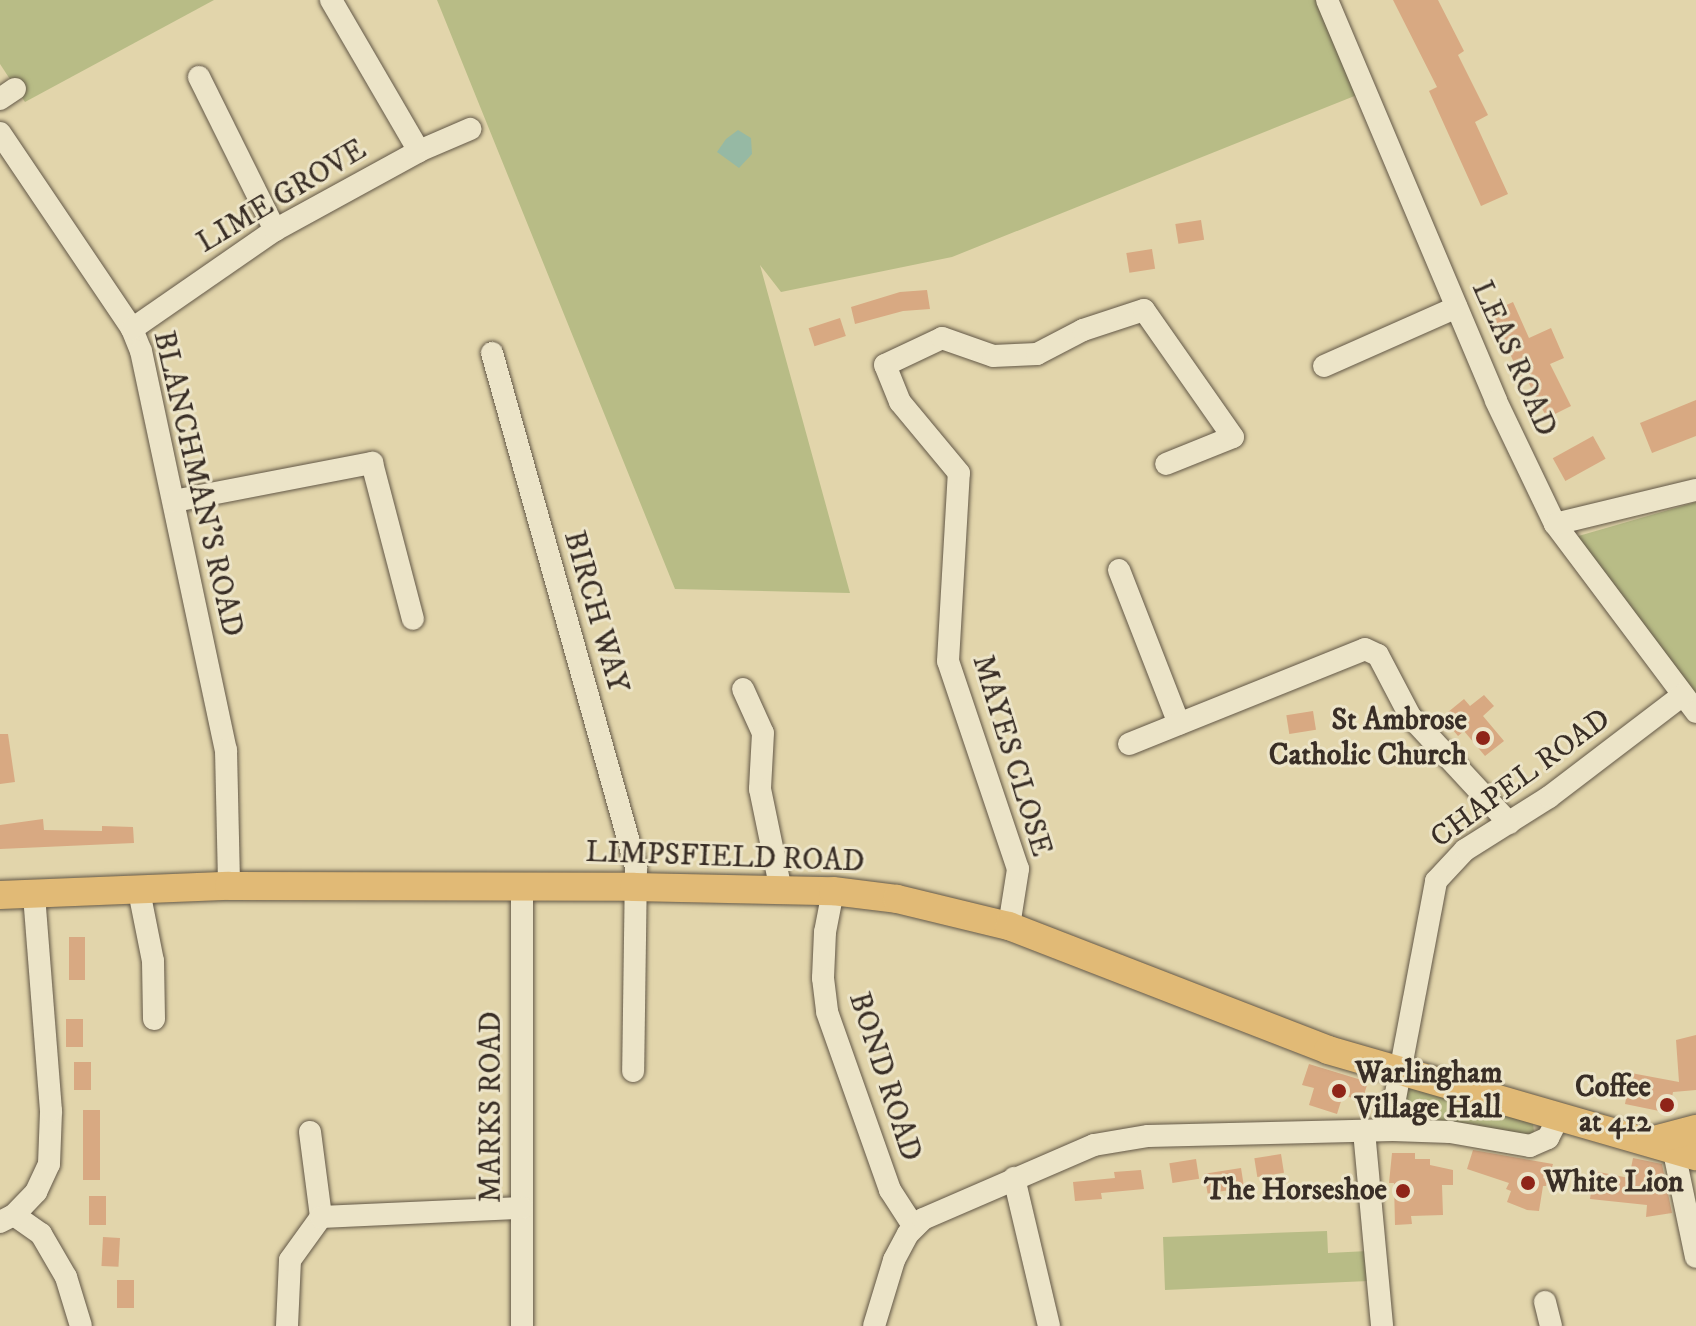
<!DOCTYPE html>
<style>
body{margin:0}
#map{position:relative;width:1696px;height:1326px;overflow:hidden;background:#e2d5ab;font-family:"IM FELL DW Pica",serif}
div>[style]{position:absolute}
.green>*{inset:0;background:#b8bc86}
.water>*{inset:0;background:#96b9a4}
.building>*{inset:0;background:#d8a982;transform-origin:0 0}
.roads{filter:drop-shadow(0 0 2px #635847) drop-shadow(0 0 2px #635847)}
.minor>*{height:22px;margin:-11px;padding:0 11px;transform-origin:11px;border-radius:11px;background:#ece4c8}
.major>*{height:28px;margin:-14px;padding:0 14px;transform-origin:14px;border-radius:14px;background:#e1ba76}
.dots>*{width:22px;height:22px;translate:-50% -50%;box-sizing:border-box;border:4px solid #ece4c8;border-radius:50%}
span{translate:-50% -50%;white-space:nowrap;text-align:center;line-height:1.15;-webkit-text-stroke:6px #ece4c8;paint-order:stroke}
.street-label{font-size:30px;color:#392e26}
.poi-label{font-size:30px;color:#392e26;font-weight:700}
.right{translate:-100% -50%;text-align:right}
.left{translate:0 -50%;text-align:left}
</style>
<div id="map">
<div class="green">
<i style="clip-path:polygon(0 0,214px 0,25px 102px,0 64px)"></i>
<i style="clip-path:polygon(437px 0,1316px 0,1357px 95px,952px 257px,781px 292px,760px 265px,850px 593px,675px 589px)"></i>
<i style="clip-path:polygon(1696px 502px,1696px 698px,1575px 537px)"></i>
<i style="clip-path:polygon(1406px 1087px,1533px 1123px,1534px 1132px,1525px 1139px,1472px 1124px,1429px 1120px,1404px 1122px)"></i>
<i style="clip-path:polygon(1327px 1231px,1328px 1253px,1368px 1251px,1369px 1281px,1165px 1290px,1163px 1237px)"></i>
</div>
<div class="water">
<i style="clip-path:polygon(738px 130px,751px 138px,752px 154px,739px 168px,717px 152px,726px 139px)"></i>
</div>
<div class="building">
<i style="clip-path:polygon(1393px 0,1438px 0,1464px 51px,1458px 55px,1488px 115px,1475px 122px,1508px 194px,1481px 206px,1429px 91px,1437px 87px)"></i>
<i style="left:1201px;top:220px;width:20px;height:26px;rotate:81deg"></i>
<i style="left:1152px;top:249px;width:20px;height:26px;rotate:81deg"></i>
<i style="clip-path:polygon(927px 290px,930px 309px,903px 311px,855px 324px,851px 307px,900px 292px)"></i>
<i style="clip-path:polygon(1513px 302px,1529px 338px,1551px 328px,1564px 358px,1550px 364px,1571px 406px,1547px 418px,1525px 376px,1521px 378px,1491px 312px)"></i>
<i style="left:840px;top:318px;width:19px;height:33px;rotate:72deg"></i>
<i style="clip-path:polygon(1696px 400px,1696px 436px,1652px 453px,1640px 423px)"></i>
<i style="left:1593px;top:436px;width:26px;height:46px;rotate:61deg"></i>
<i style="clip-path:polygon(1484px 695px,1494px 706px,1483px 716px,1504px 741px,1485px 756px,1464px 731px,1458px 736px,1442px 717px,1464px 699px,1470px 706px)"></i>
<i style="left:1313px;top:711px;width:19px;height:27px;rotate:81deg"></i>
<i style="clip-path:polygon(0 734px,8px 734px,15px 782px,0 784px)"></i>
<i style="clip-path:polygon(43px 819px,44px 830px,102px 831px,102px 826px,133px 827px,134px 843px,0 849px,0 825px)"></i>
<i style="left:69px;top:937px;width:16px;height:43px"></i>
<i style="left:66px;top:1019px;width:17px;height:28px"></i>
<i style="clip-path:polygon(1696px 1035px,1696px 1090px,1673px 1092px,1669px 1113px,1625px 1104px,1631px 1073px,1679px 1082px,1676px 1040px)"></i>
<i style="left:74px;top:1062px;width:17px;height:28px"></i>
<i style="clip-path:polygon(1309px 1064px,1368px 1082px,1362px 1101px,1343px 1095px,1337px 1114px,1309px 1105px,1314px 1088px,1302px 1085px)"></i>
<i style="left:83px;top:1110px;width:17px;height:70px"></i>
<i style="clip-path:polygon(1473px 1150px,1553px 1164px,1546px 1186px,1543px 1186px,1539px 1211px,1527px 1210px,1507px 1202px,1511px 1191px,1506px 1189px,1509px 1183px,1467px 1169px)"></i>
<i style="clip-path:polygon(1392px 1153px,1415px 1153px,1415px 1159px,1430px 1159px,1430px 1165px,1453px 1170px,1453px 1185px,1442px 1185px,1443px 1215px,1411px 1216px,1412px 1224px,1395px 1225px,1394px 1183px,1389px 1183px)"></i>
<i style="left:1281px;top:1154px;width:19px;height:27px;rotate:81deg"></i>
<i style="clip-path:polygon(1633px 1158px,1662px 1164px,1672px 1213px,1646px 1217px,1647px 1205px,1590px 1199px,1594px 1171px,1629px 1178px)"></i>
<i style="left:1196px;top:1159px;width:20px;height:27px;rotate:81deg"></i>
<i style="left:1241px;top:1168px;width:20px;height:37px;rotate:81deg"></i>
<i style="clip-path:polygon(1141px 1170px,1144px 1189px,1101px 1193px,1102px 1199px,1075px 1201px,1073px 1182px,1115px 1178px,1114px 1172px)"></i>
<i style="left:89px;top:1196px;width:17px;height:29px"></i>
<i style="left:103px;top:1237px;width:17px;height:29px;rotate:3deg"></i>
<i style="left:117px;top:1280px;width:17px;height:28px"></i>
</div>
<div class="roads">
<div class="minor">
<i style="left:331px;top:0;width:175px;rotate:59.8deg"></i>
<i style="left:1327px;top:0;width:435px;rotate:67.1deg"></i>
<i style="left:1496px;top:401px;width:136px;rotate:64.4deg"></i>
<i style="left:1555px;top:524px;width:235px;rotate:53.1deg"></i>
<i style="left:199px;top:77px;width:171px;rotate:63.6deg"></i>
<i style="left:0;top:99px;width:18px;rotate:-34deg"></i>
<i style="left:0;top:133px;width:236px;rotate:56deg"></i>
<i style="left:132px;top:329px;width:24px;rotate:68deg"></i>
<i style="left:141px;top:351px;width:408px;rotate:78deg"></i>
<i style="left:226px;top:750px;width:136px;rotate:88.7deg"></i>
<i style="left:132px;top:329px;width:174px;rotate:-34.7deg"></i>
<i style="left:275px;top:230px;width:164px;rotate:-28.7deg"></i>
<i style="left:419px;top:151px;width:56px;rotate:-23.3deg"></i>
<i style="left:492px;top:353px;width:534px;rotate:74.35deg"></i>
<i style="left:636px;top:867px;width:204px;rotate:90.8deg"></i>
<i style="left:1324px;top:366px;width:145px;rotate:-23.9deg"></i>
<i style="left:174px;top:501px;width:202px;rotate:-10.9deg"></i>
<i style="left:372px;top:463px;width:161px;rotate:75.3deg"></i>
<i style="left:1555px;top:524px;width:145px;rotate:-13.6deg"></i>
<i style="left:1119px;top:570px;width:165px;rotate:68.7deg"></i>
<i style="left:743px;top:689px;width:48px;rotate:65.6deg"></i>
<i style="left:763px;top:733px;width:56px;rotate:93.1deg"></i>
<i style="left:760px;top:789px;width:103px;rotate:78.3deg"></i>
<i style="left:1129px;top:744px;width:254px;rotate:-21.9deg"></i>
<i style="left:1365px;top:649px;width:14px;rotate:25deg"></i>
<i style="left:1378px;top:655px;width:69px;rotate:62.3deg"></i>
<i style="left:1410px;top:716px;width:146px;rotate:47.2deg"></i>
<i style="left:522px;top:889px;width:437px;rotate:90deg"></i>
<i style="left:139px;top:891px;width:71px;rotate:78.7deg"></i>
<i style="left:153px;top:961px;width:58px;rotate:89deg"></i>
<i style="left:833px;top:891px;width:42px;rotate:101deg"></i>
<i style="left:825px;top:932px;width:46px;rotate:92.5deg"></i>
<i style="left:823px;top:978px;width:34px;rotate:83deg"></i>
<i style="left:827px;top:1012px;width:189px;rotate:70.5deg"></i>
<i style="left:890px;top:1190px;width:44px;rotate:57deg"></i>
<i style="left:1009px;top:926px;width:58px;rotate:-81deg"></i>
<i style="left:1018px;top:869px;width:219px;rotate:-108.6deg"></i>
<i style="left:948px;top:661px;width:188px;rotate:-86.7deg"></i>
<i style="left:959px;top:473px;width:92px;rotate:-129.7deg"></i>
<i style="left:900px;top:402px;width:40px;rotate:-112deg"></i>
<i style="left:885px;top:365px;width:63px;rotate:-25.3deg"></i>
<i style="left:942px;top:338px;width:54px;rotate:19.4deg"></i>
<i style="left:993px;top:356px;width:44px;rotate:-2.6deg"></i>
<i style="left:1037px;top:354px;width:52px;rotate:-27.6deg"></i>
<i style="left:1083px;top:330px;width:64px;rotate:-18.2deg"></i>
<i style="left:1144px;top:310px;width:155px;rotate:55deg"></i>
<i style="left:1233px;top:437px;width:72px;rotate:158.1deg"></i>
<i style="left:1393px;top:1130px;width:26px;rotate:-88deg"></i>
<i style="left:1394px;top:1104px;width:227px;rotate:-79.3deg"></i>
<i style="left:1436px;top:881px;width:42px;rotate:-46.9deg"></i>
<i style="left:1465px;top:850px;width:99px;rotate:-32.2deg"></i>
<i style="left:1549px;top:797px;width:168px;rotate:-37.3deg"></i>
<i style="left:1364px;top:1131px;width:196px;rotate:84.7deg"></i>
<i style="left:310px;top:1132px;width:86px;rotate:82.6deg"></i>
<i style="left:1674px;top:1152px;width:107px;rotate:78.2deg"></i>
<i style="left:1014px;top:1178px;width:152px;rotate:76.7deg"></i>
<i style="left:14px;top:1215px;width:33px;rotate:35deg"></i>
<i style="left:41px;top:1234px;width:50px;rotate:59.8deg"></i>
<i style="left:66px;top:1277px;width:51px;rotate:73deg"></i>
<i style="left:0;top:1222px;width:16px;rotate:-27deg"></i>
<i style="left:14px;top:1215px;width:32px;rotate:-46deg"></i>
<i style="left:36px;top:1192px;width:31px;rotate:-65deg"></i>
<i style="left:49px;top:1164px;width:53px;rotate:-87.8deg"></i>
<i style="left:51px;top:1111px;width:218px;rotate:-94.5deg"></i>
<i style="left:1545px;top:1302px;width:25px;rotate:76deg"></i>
<i style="left:287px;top:1326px;width:66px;rotate:-87.4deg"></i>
<i style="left:290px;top:1260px;width:53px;rotate:-54.2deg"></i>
<i style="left:321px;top:1217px;width:201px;rotate:-2.6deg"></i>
<i style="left:874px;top:1326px;width:69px;rotate:-73.1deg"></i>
<i style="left:894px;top:1260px;width:30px;rotate:-62deg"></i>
<i style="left:908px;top:1234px;width:21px;rotate:-45deg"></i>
<i style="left:923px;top:1219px;width:186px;rotate:-23.4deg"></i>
<i style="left:1094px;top:1145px;width:55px;rotate:-9.5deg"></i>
<i style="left:1148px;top:1136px;width:245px;rotate:-1.4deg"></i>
<i style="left:1393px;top:1130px;width:57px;rotate:2deg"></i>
<i style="left:1450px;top:1132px;width:81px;rotate:9.9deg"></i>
<i style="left:1530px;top:1146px;width:20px;rotate:-24deg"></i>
<i style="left:1548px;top:1138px;width:25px;rotate:-63deg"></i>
</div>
<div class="major">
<i style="left:0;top:895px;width:229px;rotate:-2.3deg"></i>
<i style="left:229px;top:886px;width:405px;rotate:0.1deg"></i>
<i style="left:634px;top:887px;width:199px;rotate:1.2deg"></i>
<i style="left:833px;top:891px;width:64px;rotate:7.1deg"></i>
<i style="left:897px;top:899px;width:115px;rotate:13.6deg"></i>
<i style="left:1009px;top:926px;width:342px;rotate:21.2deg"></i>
<i style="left:1328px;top:1050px;width:383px;rotate:16.1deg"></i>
<i style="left:1650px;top:1141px;width:48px;rotate:-14.6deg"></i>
</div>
</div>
<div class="dots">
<i style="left:1483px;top:738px;background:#8f2418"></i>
<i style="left:1339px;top:1091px;background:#8f2418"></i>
<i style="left:1667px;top:1105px;background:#8f2418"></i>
<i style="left:1528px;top:1183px;background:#8f2418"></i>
<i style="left:1403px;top:1191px;background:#8f2418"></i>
</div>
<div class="street-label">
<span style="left:282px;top:197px;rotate:-31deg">LIME GROVE</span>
<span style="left:1513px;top:359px;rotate:66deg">LEAS ROAD</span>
<span style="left:197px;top:484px;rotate:77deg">BLANCHMAN'S ROAD</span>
<span style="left:595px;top:612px;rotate:74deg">BIRCH WAY</span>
<span style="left:1011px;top:756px;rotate:73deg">MAYES CLOSE</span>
<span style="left:1521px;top:779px;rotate:-36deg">CHAPEL ROAD</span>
<span style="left:725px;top:858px;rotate:2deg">LIMPSFIELD ROAD</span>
<span style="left:884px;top:1077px;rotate:72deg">BOND ROAD</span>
<span style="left:492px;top:1107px;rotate:-90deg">MARKS ROAD</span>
</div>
<div class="poi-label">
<span class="right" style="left:1467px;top:738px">St Ambrose<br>Catholic Church</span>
<span class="left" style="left:1355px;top:1091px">Warlingham<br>Village Hall</span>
<span class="right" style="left:1651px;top:1105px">Coffee<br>at 412</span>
<span class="left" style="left:1544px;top:1183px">White Lion</span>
<span class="right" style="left:1387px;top:1191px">The Horseshoe</span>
</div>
</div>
